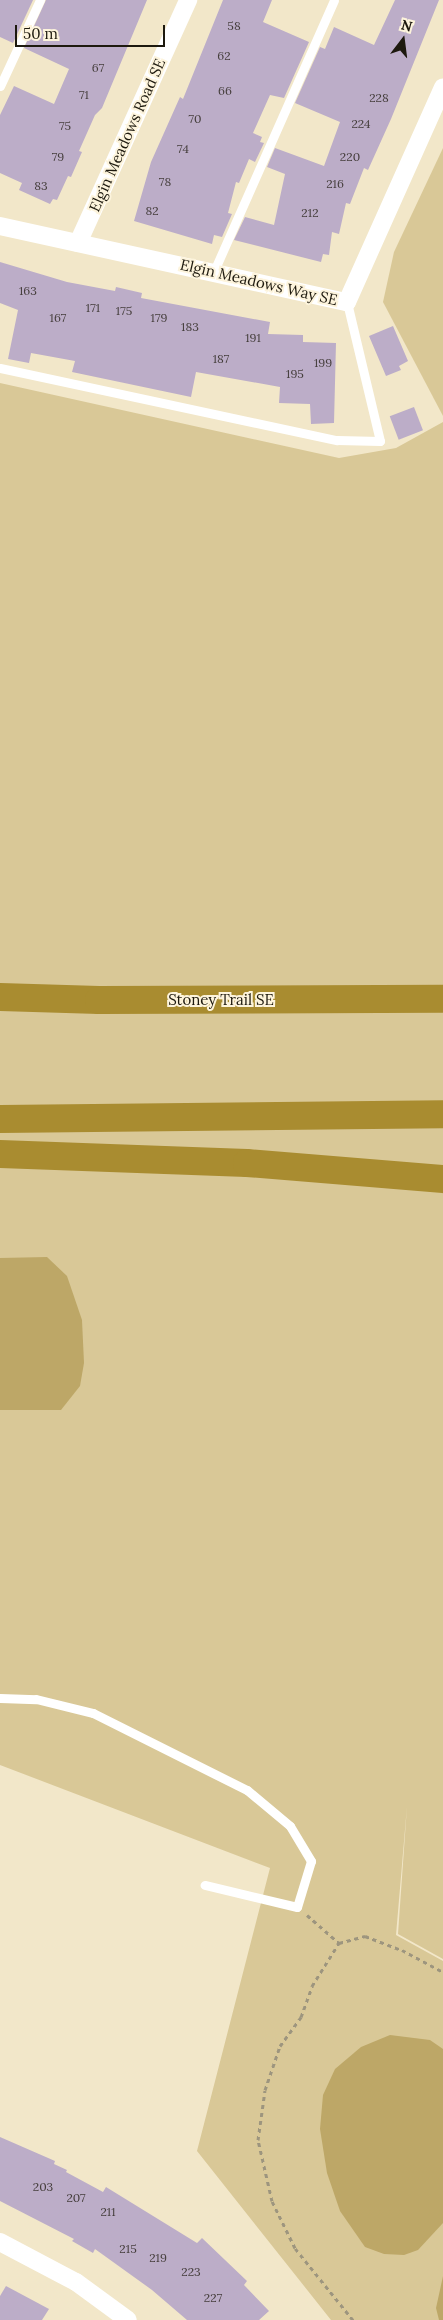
<!DOCTYPE html>
<style>
body{margin:0}
#map{position:relative;width:443px;height:2320px;overflow:hidden;background:#f2e7c9;font-family:Lora,serif}
div>[style]{position:absolute}
.green>*{inset:0;background:#d9c897}
.water>*{inset:0;background:#bda767}
.building>*{inset:0;background:#bcadc8;transform-origin:0 0}
.path>*{height:3px;margin-top:-1.5px;transform-origin:0;background:repeating-linear-gradient(90deg,#9d957e 0 4px,transparent 0 8px)}
.service>*{height:9px;margin:-4.5px;padding:0 4.5px;transform-origin:4.5px;border-radius:4.5px;background:#fff}
.minor>*{height:18px;margin:-9px;padding:0 9px;transform-origin:9px;border-radius:9px;background:#fff}
.motorway>*{height:28px;margin:-14px;padding:0 14px;transform-origin:14px;border-radius:14px;background:#a98c30}
span{translate:-50% -50%;white-space:nowrap;text-align:center;line-height:1.15;-webkit-text-stroke:4px #fdf4dc;paint-order:stroke}
.number-label{font-size:12px;color:#453e3c}
.number-label span{-webkit-text-stroke-width:0}
.street-label{font-size:15px;color:#1d190e}
.north{position:absolute;left:378px;top:15px;width:50px;height:50px;-webkit-text-stroke:4px #fdf4dc;paint-order:stroke;rotate:15deg;font-size:14px;font-weight:700;line-height:20px;text-align:center;color:#1d190e}
.north::after{content:'';display:block;margin:auto;width:18px;height:22px;background:#1d190e;clip-path:polygon(50% 0,100% 100%,50% 72%,0 100%)}
.scale{position:absolute;left:15px;top:25px;width:150px;height:22px;box-sizing:border-box;border:2px solid #1d190e;border-top:0;padding-left:6px;font-size:15px;line-height:18px;white-space:nowrap;color:#1d190e;-webkit-text-stroke:4px #fdf4dc;paint-order:stroke}
</style>
<div id="map">
<div class="green">
<i style="clip-path:polygon(443px 148px,443px 416px,383px 302px,394px 252px)"></i>
<i style="clip-path:polygon(0 383px,339px 458px,396px 448px,443px 422px,443px 1959px,398px 1934px,407px 1806px,396px 1935px,443px 1961px,443px 2320px,331px 2320px,197px 2151px,270px 1868px,0 1765px)"></i>
</div>
<div class="water">
<i style="clip-path:polygon(47px 1257px,67px 1276px,82px 1320px,84px 1363px,80px 1386px,61px 1410px,0 1410px,0 1258px)"></i>
<i style="clip-path:polygon(390px 2035px,430px 2040px,443px 2049px,443px 2223px,418px 2250px,404px 2255px,384px 2254px,365px 2247px,340px 2211px,327px 2173px,320px 2129px,323px 2095px,335px 2069px,361px 2047px)"></i>
<i style="clip-path:polygon(443px 2276px,443px 2320px,439px 2320px,436px 2308px)"></i>
</div>
<div class="building">
<i style="clip-path:polygon(0 0,33px 0,13px 43px,0 37px)"></i>
<i style="clip-path:polygon(46px 0,147px 0,102px 108px,95px 115px,79px 151px,82px 152px,71px 177px,68px 176px,57px 200px,53px 199px,50px 204px,19px 190px,22px 183px,0 173px,0 115px,14px 86px,54px 104px,69px 69px,24px 48px)"></i>
<i style="clip-path:polygon(223px 0,272px 0,263px 22px,309px 42px,284px 98px,270px 95px,253px 133px,262px 137px,260px 142px,264px 143px,255px 162px,249px 159px,239px 183px,236px 182px,228px 213px,232px 214px,222px 237px,214px 235px,212px 244px,134px 221px,151px 162px,180px 97px,183px 99px)"></i>
<i style="clip-path:polygon(395px 0,439px 0,391px 119px,368px 170px,364px 168px,350px 204px,346px 203px,339px 234px,332px 232px,329px 255px,323px 254px,321px 262px,234px 240px,245px 217px,274px 225px,285px 174px,267px 167px,275px 148px,324px 166px,340px 122px,295px 103px,320px 47px,325px 49px,334px 27px,374px 45px)"></i>
<i style="clip-path:polygon(0 262px,67px 282px,115px 291px,116px 287px,142px 293px,141px 298px,270px 322px,268px 334px,303px 335px,303px 342px,336px 343px,334px 423px,311px 424px,310px 404px,279px 403px,280px 387px,196px 372px,191px 397px,72px 372px,75px 361px,31px 353px,29px 363px,8px 359px,18px 310px,0 303px)"></i>
<i style="clip-path:polygon(393px 326px,408px 361px,399px 366px,401px 370px,386px 376px,369px 336px)"></i>
<i style="left:414px;top:407px;width:25px;height:26px;rotate:69deg"></i>
<i style="clip-path:polygon(0 2137px,55px 2161px,54px 2164px,67px 2170px,66px 2172px,103px 2192px,106px 2187px,197px 2243px,202px 2238px,247px 2281px,244px 2285px,269px 2311px,259px 2320px,187px 2320px,152px 2290px,95px 2249px,93px 2253px,72px 2241px,74px 2239px,0 2201px)"></i>
<i style="clip-path:polygon(6px 2286px,49px 2309px,42px 2320px,0 2320px,0 2296px)"></i>
</div>
<div class="path">
<i style="left:307px;top:1915px;width:43px;rotate:41.2deg"></i>
<i style="left:353px;top:2320px;width:92px;rotate:-128.9deg"></i>
<i style="left:295px;top:2248px;width:52px;rotate:-116.1deg"></i>
<i style="left:272px;top:2201px;width:63px;rotate:-102.9deg"></i>
<i style="left:258px;top:2140px;width:50px;rotate:-82deg"></i>
<i style="left:265px;top:2090px;width:46px;rotate:-71.2deg"></i>
<i style="left:280px;top:2046px;width:36px;rotate:-54deg"></i>
<i style="left:301px;top:2017px;width:33px;rotate:-70deg"></i>
<i style="left:312px;top:1986px;width:51px;rotate:-57.9deg"></i>
<i style="left:339px;top:1943px;width:27px;rotate:-15deg"></i>
<i style="left:365px;top:1936px;width:40px;rotate:21deg"></i>
<i style="left:402px;top:1950px;width:47px;rotate:28.2deg"></i>
</div>
<div class="service">
<i style="left:0;top:86px;width:95px;rotate:-65.1deg"></i>
<i style="left:214px;top:271px;width:296px;rotate:-66.1deg"></i>
<i style="left:0;top:368px;width:345px;rotate:12.1deg"></i>
<i style="left:337px;top:440px;width:43px;rotate:1.3deg"></i>
<i style="left:380px;top:441px;width:143px;rotate:-103.4deg"></i>
<i style="left:0;top:1698px;width:36px;rotate:2deg"></i>
<i style="left:36px;top:1699px;width:59px;rotate:13.8deg"></i>
<i style="left:93px;top:1713px;width:172px;rotate:26.6deg"></i>
<i style="left:247px;top:1790px;width:56px;rotate:39.9deg"></i>
<i style="left:290px;top:1826px;width:41px;rotate:59deg"></i>
<i style="left:311px;top:1861px;width:48px;rotate:106.9deg"></i>
<i style="left:297px;top:1907px;width:95px;rotate:-166.6deg"></i>
</div>
<div class="minor">
<i style="left:0;top:226px;width:355px;rotate:12.4deg"></i>
<i style="left:347px;top:302px;width:235px;rotate:-65.9deg"></i>
<i style="left:78px;top:243px;width:267px;rotate:-65.6deg"></i>
<i style="left:0;top:2242px;width:86px;rotate:27.8deg"></i>
<i style="left:76px;top:2282px;width:64px;rotate:36.2deg"></i>
</div>
<div class="motorway">
<i style="left:0;top:997px;width:99px;rotate:1.7deg"></i>
<i style="left:99px;top:1000px;width:344px;rotate:-0.2deg"></i>
<i style="left:0;top:1119px;width:443px;rotate:-0.6deg"></i>
<i style="left:0;top:1154px;width:247px;rotate:2.1deg"></i>
<i style="left:247px;top:1163px;width:197px;rotate:4.7deg"></i>
</div>
<div class="number-label">
<span style="left:234px;top:26px">58</span>
<span style="left:224px;top:56px">62</span>
<span style="left:98px;top:68px">67</span>
<span style="left:225px;top:91px">66</span>
<span style="left:84px;top:95px">71</span>
<span style="left:379px;top:98px">228</span>
<span style="left:195px;top:119px">70</span>
<span style="left:361px;top:124px">224</span>
<span style="left:65px;top:126px">75</span>
<span style="left:183px;top:149px">74</span>
<span style="left:58px;top:157px">79</span>
<span style="left:350px;top:157px">220</span>
<span style="left:165px;top:182px">78</span>
<span style="left:335px;top:184px">216</span>
<span style="left:41px;top:186px">83</span>
<span style="left:152px;top:211px">82</span>
<span style="left:310px;top:213px">212</span>
<span style="left:28px;top:291px">163</span>
<span style="left:93px;top:308px">171</span>
<span style="left:124px;top:311px">175</span>
<span style="left:58px;top:318px">167</span>
<span style="left:159px;top:318px">179</span>
<span style="left:190px;top:327px">183</span>
<span style="left:253px;top:338px">191</span>
<span style="left:221px;top:359px">187</span>
<span style="left:323px;top:363px">199</span>
<span style="left:295px;top:374px">195</span>
<span style="left:43px;top:2187px">203</span>
<span style="left:76px;top:2198px">207</span>
<span style="left:108px;top:2212px">211</span>
<span style="left:128px;top:2249px">215</span>
<span style="left:158px;top:2258px">219</span>
<span style="left:191px;top:2272px">223</span>
<span style="left:213px;top:2298px">227</span>
</div>
<div class="street-label">
<span style="left:127px;top:135px;rotate:-66deg">Elgin Meadows Road SE</span>
<span style="left:259px;top:282px;rotate:13deg">Elgin Meadows Way SE</span>
<span style="left:221px;top:1000px">Stoney Trail SE</span>
</div>
<div class="north">N</div>
<div class="scale">50 m</div>
</div>
